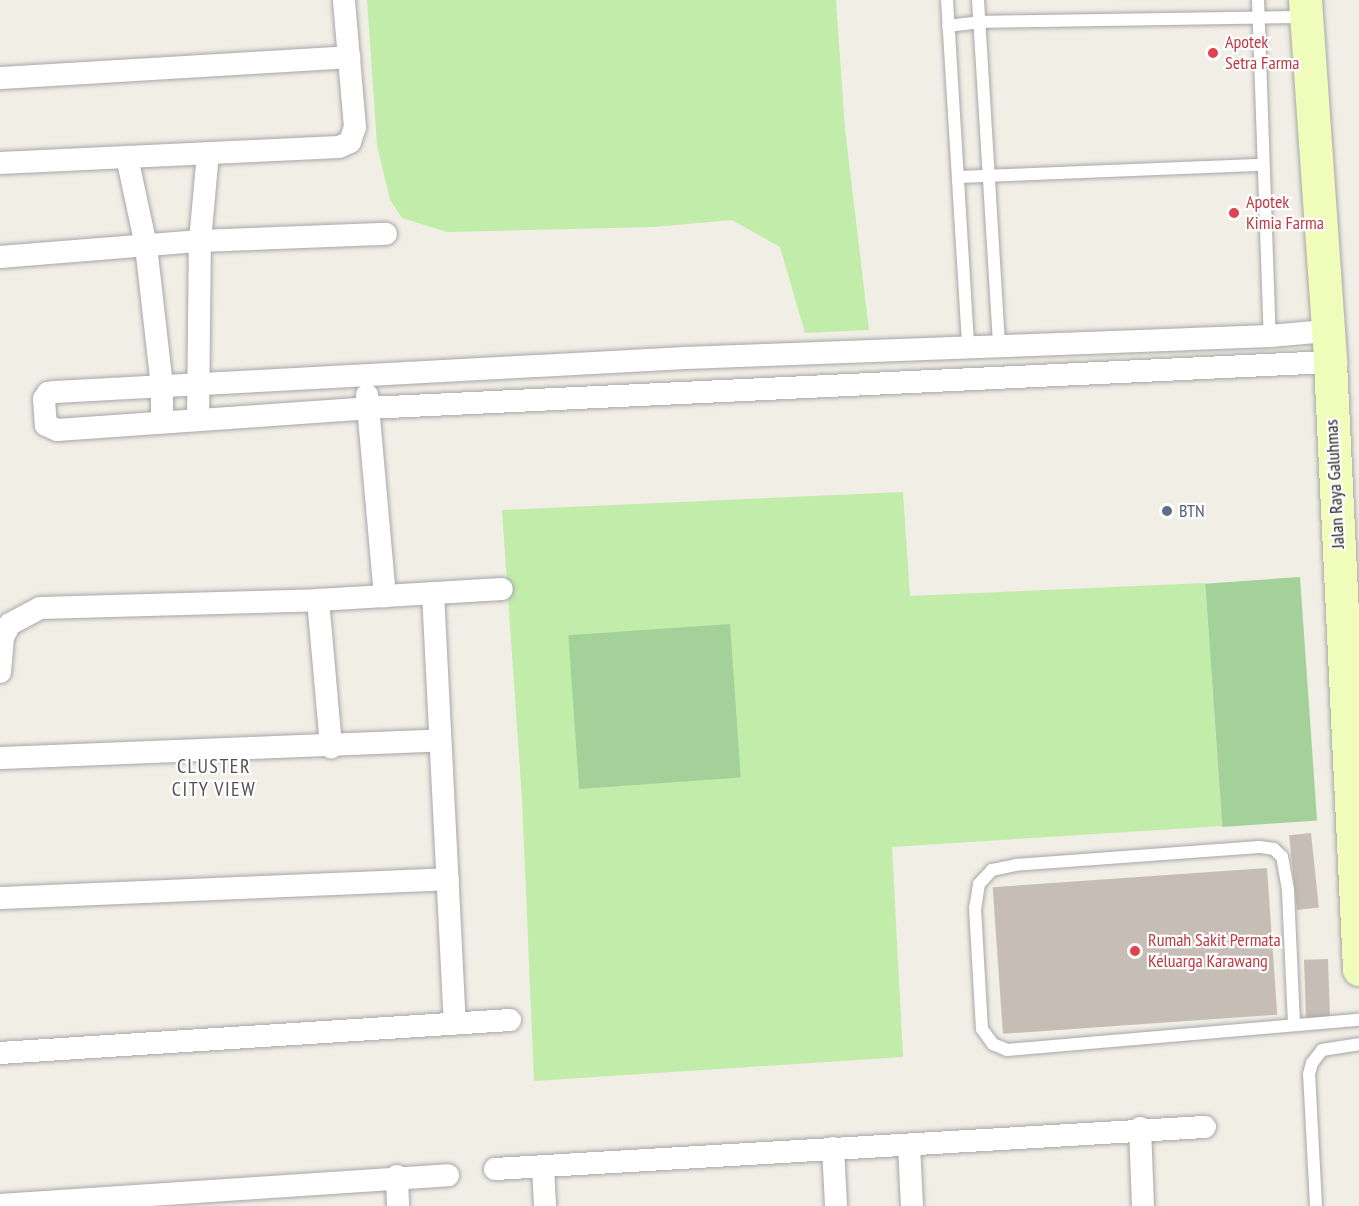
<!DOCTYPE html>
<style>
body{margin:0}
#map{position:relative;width:1359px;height:1206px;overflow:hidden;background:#f1eee6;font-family:"PT Sans Narrow",sans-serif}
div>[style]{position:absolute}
.grass>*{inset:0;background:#c2ecaa}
.forest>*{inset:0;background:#a3d199;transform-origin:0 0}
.building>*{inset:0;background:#c6beb5;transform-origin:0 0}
.roads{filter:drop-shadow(0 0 2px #a7a7a7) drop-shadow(0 0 2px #a7a7a7)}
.service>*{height:12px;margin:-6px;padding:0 6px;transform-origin:6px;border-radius:6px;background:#fff}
.minor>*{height:22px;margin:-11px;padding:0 11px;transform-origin:11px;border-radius:11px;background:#fff}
.secondary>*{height:33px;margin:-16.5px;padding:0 16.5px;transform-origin:16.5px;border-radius:16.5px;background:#f0fcb9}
.dots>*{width:16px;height:16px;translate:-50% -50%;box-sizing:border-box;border:3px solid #fff;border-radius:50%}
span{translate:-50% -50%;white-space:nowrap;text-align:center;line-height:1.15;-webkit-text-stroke:4.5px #fff;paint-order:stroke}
.health-label{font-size:18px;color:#be3a42}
.left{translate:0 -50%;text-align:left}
.street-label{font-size:18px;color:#202020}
.service-label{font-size:18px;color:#4e5e75}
.neighbourhood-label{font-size:20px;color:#535353;letter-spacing:1.5px}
</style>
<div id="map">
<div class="grass">
<i style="clip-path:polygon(367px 0,836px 0,845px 129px,869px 330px,805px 333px,780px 247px,732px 220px,654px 227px,447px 232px,402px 218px,390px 200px,377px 145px)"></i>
<i style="clip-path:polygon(903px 492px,910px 596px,1205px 583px,1222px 826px,892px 847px,903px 1057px,534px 1081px,522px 799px,502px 510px)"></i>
</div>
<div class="forest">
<i style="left:1300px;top:577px;width:244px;height:95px;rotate:86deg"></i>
<i style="left:730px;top:624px;width:154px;height:162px;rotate:86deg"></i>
</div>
<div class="building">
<i style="left:1311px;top:833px;width:75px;height:22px;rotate:84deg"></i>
<i style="left:1267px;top:868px;width:147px;height:275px;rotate:86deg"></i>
<i style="left:1328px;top:959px;width:59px;height:24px;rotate:88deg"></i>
</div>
<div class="roads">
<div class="service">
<i style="left:947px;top:0;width:348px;rotate:86.5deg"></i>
<i style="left:978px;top:0;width:347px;rotate:86.5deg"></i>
<i style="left:1258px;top:0;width:336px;rotate:88deg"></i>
<i style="left:948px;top:26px;width:31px;rotate:-7deg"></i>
<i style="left:979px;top:22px;width:327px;rotate:-0.9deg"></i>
<i style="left:959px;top:177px;width:304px;rotate:-2.3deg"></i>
<i style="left:1294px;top:1024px;width:134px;rotate:-92.6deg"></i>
<i style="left:1288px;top:890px;width:34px;rotate:-100deg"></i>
<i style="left:1282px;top:857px;width:11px;rotate:-135deg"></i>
<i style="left:1274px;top:849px;width:15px;rotate:-172deg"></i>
<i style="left:1259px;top:847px;width:244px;rotate:175.8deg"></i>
<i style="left:1016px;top:865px;width:25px;rotate:168deg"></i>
<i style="left:992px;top:870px;width:19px;rotate:133deg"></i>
<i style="left:979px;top:884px;width:24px;rotate:99deg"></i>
<i style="left:975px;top:908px;width:121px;rotate:86.7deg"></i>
<i style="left:982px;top:1029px;width:19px;rotate:54deg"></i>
<i style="left:993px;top:1044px;width:15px;rotate:23deg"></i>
<i style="left:1007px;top:1050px;width:353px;rotate:-4.9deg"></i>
<i style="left:1316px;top:1206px;width:132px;rotate:-93deg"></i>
<i style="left:1309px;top:1074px;width:11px;rotate:-75deg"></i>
<i style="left:1312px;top:1063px;width:16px;rotate:-52deg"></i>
<i style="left:1322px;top:1050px;width:37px;rotate:-9deg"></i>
</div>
<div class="minor">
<i style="left:0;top:78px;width:350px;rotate:-3.4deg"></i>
<i style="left:127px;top:157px;width:91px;rotate:77.9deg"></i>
<i style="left:146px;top:246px;width:142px;rotate:83.5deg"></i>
<i style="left:162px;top:387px;width:35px;rotate:90deg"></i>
<i style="left:0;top:163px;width:339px;rotate:-2.7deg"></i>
<i style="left:339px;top:147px;width:12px;rotate:-24deg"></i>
<i style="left:350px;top:142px;width:16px;rotate:-72deg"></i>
<i style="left:355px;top:127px;width:127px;rotate:-95deg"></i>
<i style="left:0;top:257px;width:201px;rotate:-4.6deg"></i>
<i style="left:200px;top:241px;width:186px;rotate:-2.2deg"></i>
<i style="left:1326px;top:331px;width:56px;rotate:174.9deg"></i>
<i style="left:1270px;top:336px;width:585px;rotate:177.85deg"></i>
<i style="left:685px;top:358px;width:631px;rotate:176.91deg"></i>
<i style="left:55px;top:392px;width:7px;rotate:172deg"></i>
<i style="left:48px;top:393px;width:7px;rotate:124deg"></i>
<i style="left:44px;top:399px;width:26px;rotate:86deg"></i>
<i style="left:46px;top:425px;width:12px;rotate:24deg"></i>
<i style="left:57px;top:430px;width:312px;rotate:-4deg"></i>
<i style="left:368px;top:408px;width:963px;rotate:-2.74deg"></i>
<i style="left:367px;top:395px;width:202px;rotate:84.9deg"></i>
<i style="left:198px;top:420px;width:179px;rotate:-89.4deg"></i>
<i style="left:200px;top:241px;width:88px;rotate:-84.8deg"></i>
<i style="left:433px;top:593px;width:431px;rotate:87.1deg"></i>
<i style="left:318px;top:600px;width:148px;rotate:84.9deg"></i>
<i style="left:0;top:672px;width:35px;rotate:-85deg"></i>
<i style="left:3px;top:637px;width:15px;rotate:-62deg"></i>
<i style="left:10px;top:624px;width:34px;rotate:-28deg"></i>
<i style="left:40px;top:608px;width:278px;rotate:-1.6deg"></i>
<i style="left:318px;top:600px;width:184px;rotate:-3.4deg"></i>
<i style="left:0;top:758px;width:440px;rotate:-2.3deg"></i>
<i style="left:0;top:898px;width:448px;rotate:-2.4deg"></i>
<i style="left:0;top:1053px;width:511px;rotate:-3.7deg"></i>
<i style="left:1140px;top:1128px;width:78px;rotate:87.8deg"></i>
<i style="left:909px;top:1145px;width:61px;rotate:87.2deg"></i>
<i style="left:833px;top:1148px;width:58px;rotate:87deg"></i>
<i style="left:543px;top:1167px;width:39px;rotate:87deg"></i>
<i style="left:495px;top:1169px;width:711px;rotate:-3.39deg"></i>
<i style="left:397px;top:1176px;width:30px;rotate:88deg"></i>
<i style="left:0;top:1205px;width:449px;rotate:-3.8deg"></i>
</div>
<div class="secondary">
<i style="left:1305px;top:0;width:363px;rotate:86deg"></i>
<i style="left:1330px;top:362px;width:608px;rotate:87.26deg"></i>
</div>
</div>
<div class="dots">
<i style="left:1213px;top:53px;background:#e0444e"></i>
<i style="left:1234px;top:213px;background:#e0444e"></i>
<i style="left:1167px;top:511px;background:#5c6f8a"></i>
<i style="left:1135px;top:951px;background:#e0444e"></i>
</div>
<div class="health-label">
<span class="left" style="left:1225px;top:53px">Apotek<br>Setra Farma</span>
<span class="left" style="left:1246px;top:213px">Apotek<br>Kimia Farma</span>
<span class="left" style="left:1148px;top:951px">Rumah Sakit Permata<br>Keluarga Karawang</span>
</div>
<div class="street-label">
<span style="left:1335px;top:484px;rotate:-93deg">Jalan Raya Galuhmas</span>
</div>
<div class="service-label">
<span class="left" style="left:1179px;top:511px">BTN</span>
</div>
<div class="neighbourhood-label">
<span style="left:214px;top:778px">CLUSTER<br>CITY VIEW</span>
</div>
</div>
